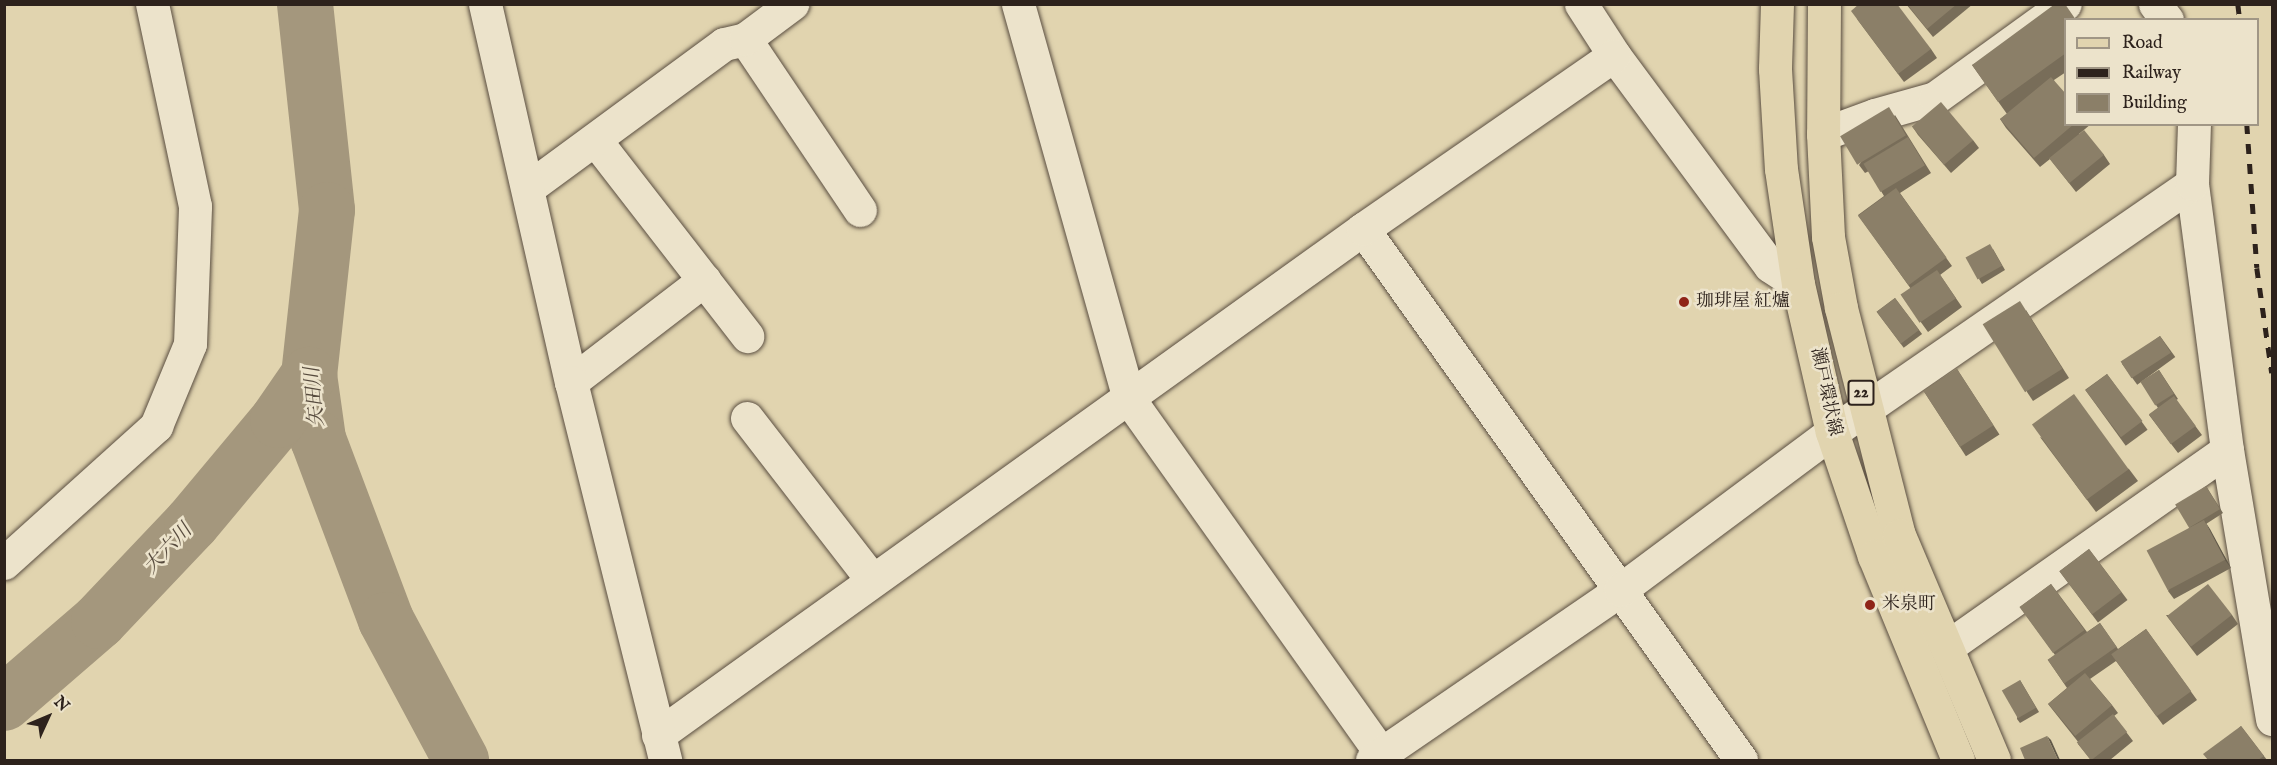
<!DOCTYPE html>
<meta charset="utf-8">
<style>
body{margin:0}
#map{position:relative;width:2277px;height:765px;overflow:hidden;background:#e1d4af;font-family:"IM FELL English","Noto Serif JP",serif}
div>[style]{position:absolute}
.river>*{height:56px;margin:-28px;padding:0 28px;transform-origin:28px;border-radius:28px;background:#a4977d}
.roads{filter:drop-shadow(0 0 2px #5a4e41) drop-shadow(0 0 2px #5a4e41)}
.minor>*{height:33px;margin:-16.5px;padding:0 16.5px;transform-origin:16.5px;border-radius:16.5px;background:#ece3cb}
.tertiary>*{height:33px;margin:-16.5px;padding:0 16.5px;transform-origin:16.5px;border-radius:16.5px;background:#ece3cb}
.primary>*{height:33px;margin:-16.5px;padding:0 16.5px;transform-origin:16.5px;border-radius:16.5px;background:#e1d4af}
.rail>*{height:4.5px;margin-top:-2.25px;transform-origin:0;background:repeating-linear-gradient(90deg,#2d221c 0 10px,transparent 0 20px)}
.wall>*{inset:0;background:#786d59;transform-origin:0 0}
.shaded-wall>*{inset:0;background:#615949}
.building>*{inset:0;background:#8b7f68;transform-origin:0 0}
.dots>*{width:16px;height:16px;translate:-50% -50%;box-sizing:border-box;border:3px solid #ece3cb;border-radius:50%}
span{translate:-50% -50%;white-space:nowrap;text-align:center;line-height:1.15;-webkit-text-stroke:5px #ece3cb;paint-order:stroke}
.shield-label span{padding:2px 4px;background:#ece3cb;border:2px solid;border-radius:4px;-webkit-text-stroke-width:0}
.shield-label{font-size:16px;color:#2d221c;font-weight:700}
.poi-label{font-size:18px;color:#2d221c}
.left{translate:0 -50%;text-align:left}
.street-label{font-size:18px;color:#2d221c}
.water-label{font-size:20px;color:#574b3e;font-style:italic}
.frame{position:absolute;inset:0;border:6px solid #2d221c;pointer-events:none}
.legend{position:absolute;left:2064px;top:18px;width:195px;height:108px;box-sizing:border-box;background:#ece3cb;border:2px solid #a09685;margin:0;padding:8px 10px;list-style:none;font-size:18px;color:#2d221c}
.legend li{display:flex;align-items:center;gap:12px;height:30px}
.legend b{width:30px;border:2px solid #a09685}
.north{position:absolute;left:18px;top:687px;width:60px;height:60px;-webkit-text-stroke:4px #ece3cb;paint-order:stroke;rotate:46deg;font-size:16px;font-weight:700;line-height:24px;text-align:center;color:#2d221c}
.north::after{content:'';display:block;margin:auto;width:21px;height:27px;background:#2d221c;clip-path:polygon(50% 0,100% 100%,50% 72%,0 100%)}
</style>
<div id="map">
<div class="river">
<i style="left:305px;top:4px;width:207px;rotate:83.9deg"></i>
<i style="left:327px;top:210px;width:166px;rotate:96.2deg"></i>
<i style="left:309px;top:375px;width:65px;rotate:82deg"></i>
<i style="left:318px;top:439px;width:193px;rotate:69.4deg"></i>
<i style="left:386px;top:620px;width:159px;rotate:61.8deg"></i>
<i style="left:4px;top:703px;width:125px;rotate:-40.8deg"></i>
<i style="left:99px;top:621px;width:135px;rotate:-46.5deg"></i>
<i style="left:192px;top:523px;width:134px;rotate:-50.1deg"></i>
<i style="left:278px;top:420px;width:55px;rotate:-55.4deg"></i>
</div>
<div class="roads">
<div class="minor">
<i style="left:1018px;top:4px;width:410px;rotate:74.3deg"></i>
<i style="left:1129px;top:399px;width:443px;rotate:54.6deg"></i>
<i style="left:1581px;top:4px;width:61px;rotate:57.1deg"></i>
<i style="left:1614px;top:55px;width:262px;rotate:53.5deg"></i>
<i style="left:1770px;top:266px;width:33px;rotate:33deg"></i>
<i style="left:2155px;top:4px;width:20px;rotate:53deg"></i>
<i style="left:745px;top:39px;width:206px;rotate:56.1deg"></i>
<i style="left:1823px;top:134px;width:55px;rotate:-20.1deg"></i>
<i style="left:1875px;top:115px;width:62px;rotate:-15.8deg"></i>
<i style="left:1935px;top:98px;width:160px;rotate:-35.9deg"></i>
<i style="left:596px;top:141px;width:247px;rotate:52.2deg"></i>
<i style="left:2192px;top:184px;width:268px;rotate:82.5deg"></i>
<i style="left:2227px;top:450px;width:273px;rotate:80.5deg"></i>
<i style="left:528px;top:188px;width:243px;rotate:-36.3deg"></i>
<i style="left:724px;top:44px;width:22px;rotate:-13deg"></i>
<i style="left:745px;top:39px;width:59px;rotate:-36.7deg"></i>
<i style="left:1363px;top:229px;width:652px;rotate:54.55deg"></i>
<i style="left:571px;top:382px;width:168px;rotate:-37.5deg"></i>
<i style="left:747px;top:418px;width:205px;rotate:52.3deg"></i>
<i style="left:4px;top:563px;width:205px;rotate:-42deg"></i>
<i style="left:156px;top:426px;width:89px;rotate:-67.5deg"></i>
<i style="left:190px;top:344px;width:138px;rotate:-87.9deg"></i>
<i style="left:195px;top:206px;width:207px;rotate:-102deg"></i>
<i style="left:1947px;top:647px;width:342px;rotate:-35.1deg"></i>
<i style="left:658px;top:735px;width:868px;rotate:-35.67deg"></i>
<i style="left:1363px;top:229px;width:305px;rotate:-34.7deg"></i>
<i style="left:1372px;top:760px;width:301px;rotate:-34.4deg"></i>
<i style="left:1620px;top:590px;width:264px;rotate:-36.7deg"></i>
<i style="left:1832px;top:432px;width:437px;rotate:-34.6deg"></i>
<i style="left:2192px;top:184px;width:60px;rotate:-88.1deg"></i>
</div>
<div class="tertiary">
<i style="left:485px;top:4px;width:388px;rotate:77.2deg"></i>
<i style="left:571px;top:382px;width:390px;rotate:76deg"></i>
</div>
<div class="primary">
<i style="left:1777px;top:4px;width:65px;rotate:91.8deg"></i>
<i style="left:1775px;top:69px;width:100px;rotate:86.6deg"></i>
<i style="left:1781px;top:169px;width:116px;rotate:81.6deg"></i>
<i style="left:1798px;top:284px;width:152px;rotate:77.1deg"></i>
<i style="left:1832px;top:432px;width:131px;rotate:71.3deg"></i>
<i style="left:1874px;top:556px;width:221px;rotate:67.6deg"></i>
<i style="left:1824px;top:4px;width:130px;rotate:90.4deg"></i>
<i style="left:1823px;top:134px;width:103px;rotate:87.2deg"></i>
<i style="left:1828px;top:237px;width:72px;rotate:79.6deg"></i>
<i style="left:1841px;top:308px;width:234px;rotate:75.7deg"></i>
<i style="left:1899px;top:535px;width:244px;rotate:67.1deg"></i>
</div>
</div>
<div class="rail">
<i style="left:2238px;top:4px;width:16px;rotate:83deg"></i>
<i style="left:2247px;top:124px;width:144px;rotate:86deg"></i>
<i style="left:2257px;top:268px;width:106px;rotate:81.9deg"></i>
</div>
<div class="wall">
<i style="clip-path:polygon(1906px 4px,1973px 4px,1933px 37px)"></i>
<i style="clip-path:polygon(1857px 19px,1931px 49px,1937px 58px,1904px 82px)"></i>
<i style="clip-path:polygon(2066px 20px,2066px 72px,2054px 80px,2066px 124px,2091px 124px,2079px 134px,2104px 155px,2110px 164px,2076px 192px,2050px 159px,2040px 167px,2006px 128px,2000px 119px,2007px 114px,1972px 65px)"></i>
<i style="clip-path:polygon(1895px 115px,1931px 173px,1900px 193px,1952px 266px,1940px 275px,1962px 307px,1928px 332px,1902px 296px,1911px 289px,1858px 215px,1884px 196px,1869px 171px,1865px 173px,1859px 165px)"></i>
<i style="clip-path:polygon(1912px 126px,1973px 140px,1979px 148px,1951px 173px,1918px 135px)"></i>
<i style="clip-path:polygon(1993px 249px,2005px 270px,1982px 284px,1979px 279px)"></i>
<i style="left:1895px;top:298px;width:45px;height:23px;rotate:53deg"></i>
<i style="clip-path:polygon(2026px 310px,2069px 378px,2033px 401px,2027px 392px)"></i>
<i style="left:2160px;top:336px;width:26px;height:47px;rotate:54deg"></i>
<i style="left:1957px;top:369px;width:78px;height:40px;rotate:57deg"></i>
<i style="clip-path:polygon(2159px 370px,2178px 399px,2176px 400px,2202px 435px,2178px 453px,2149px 415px,2158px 408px,2141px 382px)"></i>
<i style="left:2107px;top:374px;width:69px;height:27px;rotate:54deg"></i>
<i style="clip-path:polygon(2040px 437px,2129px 469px,2138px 481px,2096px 512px)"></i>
<i style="clip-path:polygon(2206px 486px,2223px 513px,2206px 524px,2231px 568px,2174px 599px,2168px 591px,2189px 528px)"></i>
<i style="left:2089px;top:549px;width:64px;height:37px;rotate:53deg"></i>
<i style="clip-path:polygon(2051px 584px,2087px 632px,2100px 623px,2118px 649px,2146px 629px,2197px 700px,2163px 725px,2116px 661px,2090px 679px,2112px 705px,2118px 713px,2114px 716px,2133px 741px,2110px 760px,2091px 760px,2078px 744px,2079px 743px,2048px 704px,2067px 688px,2048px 660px,2055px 655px,2020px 607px)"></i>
<i style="clip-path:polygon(2166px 615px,2232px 615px,2238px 624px,2197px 656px)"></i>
<i style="clip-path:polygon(2020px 680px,2039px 712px,2020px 723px,2017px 719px)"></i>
<i style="clip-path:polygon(2241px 726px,2267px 760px,2208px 760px)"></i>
</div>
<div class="shaded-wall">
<i style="clip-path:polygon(2204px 520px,2210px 529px,2231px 568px,2225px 560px)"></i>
<i style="clip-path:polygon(2047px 736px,2051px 740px,2060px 760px,2058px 760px)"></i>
</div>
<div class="building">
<i style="clip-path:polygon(1859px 4px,1897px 4px,1931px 49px,1898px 74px,1851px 11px)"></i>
<i style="clip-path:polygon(1907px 4px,1957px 4px,1927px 29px)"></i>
<i style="clip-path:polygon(2055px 4px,2065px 4px,2076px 20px,2066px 20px,2066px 53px,1998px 102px,1972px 65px)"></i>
<i style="clip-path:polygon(2051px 77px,2066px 94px,2066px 124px,2074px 124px,2034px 158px,2000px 119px)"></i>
<i style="left:1941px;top:102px;width:50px;height:38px;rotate:50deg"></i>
<i style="left:1889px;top:107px;width:33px;height:57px;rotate:59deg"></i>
<i style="left:2084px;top:130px;width:32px;height:45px;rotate:51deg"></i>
<i style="left:1908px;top:137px;width:33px;height:52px;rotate:59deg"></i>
<i style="left:1896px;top:188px;width:86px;height:47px;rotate:54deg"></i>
<i style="left:1990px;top:244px;width:25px;height:28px;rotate:61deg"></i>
<i style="left:1937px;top:270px;width:34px;height:44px;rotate:56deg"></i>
<i style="left:1895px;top:298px;width:40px;height:23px;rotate:53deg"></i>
<i style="left:2020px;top:301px;width:80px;height:44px;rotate:58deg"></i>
<i style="left:2160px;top:336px;width:20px;height:47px;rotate:57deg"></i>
<i style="left:1957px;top:369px;width:67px;height:40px;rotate:57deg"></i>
<i style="left:2159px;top:370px;width:28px;height:22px;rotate:58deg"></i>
<i style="left:2107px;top:374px;width:59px;height:27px;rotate:53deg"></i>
<i style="left:2074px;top:394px;width:93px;height:52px;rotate:54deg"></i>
<i style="left:2174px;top:396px;width:37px;height:31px;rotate:54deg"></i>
<i style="left:2206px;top:486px;width:27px;height:36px;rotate:59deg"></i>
<i style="left:2204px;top:520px;width:45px;height:65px;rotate:62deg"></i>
<i style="left:2089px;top:549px;width:54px;height:37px;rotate:53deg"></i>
<i style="left:2051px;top:584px;width:57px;height:39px;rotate:54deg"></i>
<i style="left:2208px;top:584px;width:39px;height:52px;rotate:52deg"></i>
<i style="left:2100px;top:623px;width:29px;height:64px;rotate:55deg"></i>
<i style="left:2146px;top:629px;width:77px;height:43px;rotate:54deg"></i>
<i style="left:2085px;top:673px;width:42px;height:48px;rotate:50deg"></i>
<i style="left:2020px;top:680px;width:32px;height:21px;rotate:60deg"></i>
<i style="left:2113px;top:714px;width:23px;height:46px;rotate:52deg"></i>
<i style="clip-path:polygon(2241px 726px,2264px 756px,2258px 760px,2208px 760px,2203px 754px)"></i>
<i style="clip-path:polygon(2047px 736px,2058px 760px,2025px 760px,2020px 748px)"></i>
</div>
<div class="dots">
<i style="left:1684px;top:302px;background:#8f2418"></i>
<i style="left:1870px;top:605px;background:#8f2418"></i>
</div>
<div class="shield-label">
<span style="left:1861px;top:393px">22</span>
</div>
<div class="poi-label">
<span class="left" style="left:1696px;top:302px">珈琲屋 紅爐</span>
<span class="left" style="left:1882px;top:605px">米泉町</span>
</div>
<div class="street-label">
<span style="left:1825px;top:392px;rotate:78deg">瀬戸環状線</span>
</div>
<div class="water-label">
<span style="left:315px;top:397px;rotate:-95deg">矢田川</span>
<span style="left:168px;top:549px;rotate:-47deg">大六川</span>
</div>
<div class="frame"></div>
<ul class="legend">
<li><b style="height:8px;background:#e1d4af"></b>Road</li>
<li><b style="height:8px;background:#2d221c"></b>Railway</li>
<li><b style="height:16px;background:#8b7f68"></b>Building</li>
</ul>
<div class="north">N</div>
</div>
